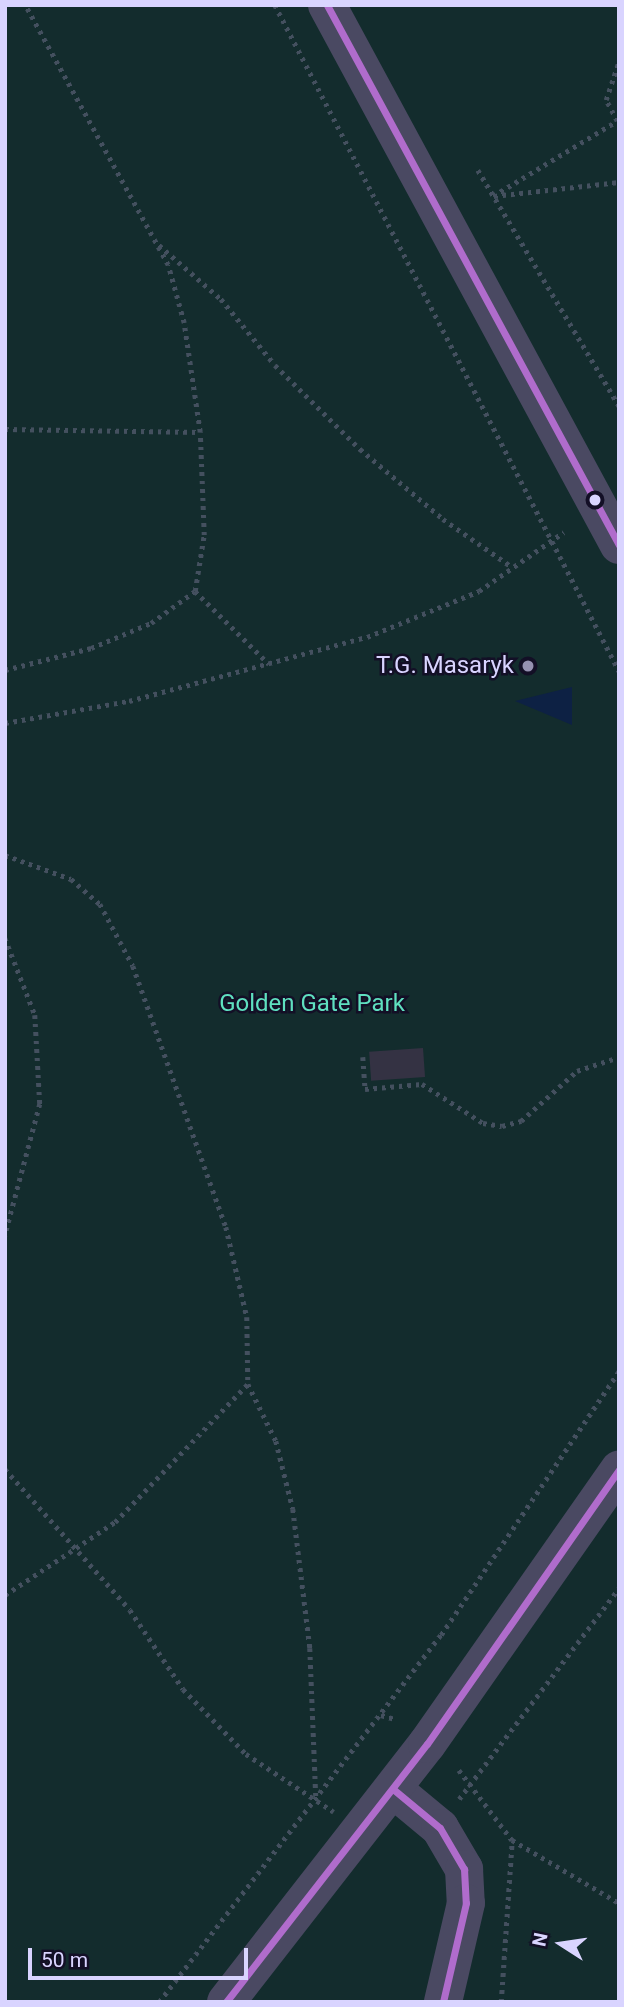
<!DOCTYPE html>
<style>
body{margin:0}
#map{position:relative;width:624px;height:2007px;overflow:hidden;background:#161421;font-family:Roboto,sans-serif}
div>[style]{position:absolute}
.green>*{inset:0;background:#132c2d;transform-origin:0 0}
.water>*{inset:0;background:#0d2144}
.building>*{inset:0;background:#343243;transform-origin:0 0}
.path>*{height:4.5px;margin-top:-2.25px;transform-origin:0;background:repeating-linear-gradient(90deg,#44505f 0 3.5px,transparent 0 8.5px)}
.minor>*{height:38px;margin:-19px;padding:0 19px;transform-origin:19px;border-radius:19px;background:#4a4962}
.bus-1>*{height:7px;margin:-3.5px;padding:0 3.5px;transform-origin:3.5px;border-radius:3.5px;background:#b06ccc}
.dots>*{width:19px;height:19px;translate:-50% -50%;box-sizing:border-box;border:4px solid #130f26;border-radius:50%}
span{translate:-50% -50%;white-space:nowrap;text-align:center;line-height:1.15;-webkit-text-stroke:5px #130f26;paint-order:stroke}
.poi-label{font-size:24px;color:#d9d4ff}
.right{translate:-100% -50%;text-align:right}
.park-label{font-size:24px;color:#5fe0c0}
.frame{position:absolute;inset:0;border:7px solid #d9d4ff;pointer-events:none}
.north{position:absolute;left:526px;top:1909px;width:70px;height:70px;-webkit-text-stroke:5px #130f26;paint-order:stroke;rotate:282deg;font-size:19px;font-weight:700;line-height:28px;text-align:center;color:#d9d4ff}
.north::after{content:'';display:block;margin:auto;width:24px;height:32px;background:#d9d4ff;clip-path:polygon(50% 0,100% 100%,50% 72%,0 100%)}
.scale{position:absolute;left:28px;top:1948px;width:220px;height:32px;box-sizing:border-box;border:4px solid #d9d4ff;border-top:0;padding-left:9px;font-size:21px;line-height:24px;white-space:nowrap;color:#d9d4ff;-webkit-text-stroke:5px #130f26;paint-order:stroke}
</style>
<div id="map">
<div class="green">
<i style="left:5px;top:5px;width:614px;height:1997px"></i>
</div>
<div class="water">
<i style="clip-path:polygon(572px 687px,572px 725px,515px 701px)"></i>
</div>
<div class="building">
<i style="left:423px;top:1048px;width:29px;height:54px;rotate:86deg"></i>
</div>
<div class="path">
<i style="left:275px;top:5px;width:750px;rotate:62.68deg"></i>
<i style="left:478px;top:170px;width:275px;rotate:59.1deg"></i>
<i style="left:493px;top:196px;width:145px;rotate:-31.2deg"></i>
<i style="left:617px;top:121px;width:24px;rotate:-118deg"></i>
<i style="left:606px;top:100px;width:41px;rotate:-71.6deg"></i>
<i style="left:494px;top:196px;width:126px;rotate:-6.4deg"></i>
<i style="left:159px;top:245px;width:82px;rotate:41.1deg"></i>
<i style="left:221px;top:299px;width:85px;rotate:50.7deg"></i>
<i style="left:275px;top:365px;width:120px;rotate:44.7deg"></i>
<i style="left:360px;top:449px;width:109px;rotate:40.1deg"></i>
<i style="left:443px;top:519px;width:84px;rotate:34.8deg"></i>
<i style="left:5px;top:429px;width:195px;rotate:0.9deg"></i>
<i style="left:195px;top:591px;width:104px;rotate:44.6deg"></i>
<i style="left:5px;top:670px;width:89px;rotate:-14.3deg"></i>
<i style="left:91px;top:648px;width:65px;rotate:-22.6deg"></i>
<i style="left:151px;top:623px;width:54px;rotate:-36deg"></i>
<i style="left:195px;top:591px;width:57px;rotate:-80.9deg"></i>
<i style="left:204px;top:535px;width:103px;rotate:-92.2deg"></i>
<i style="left:200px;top:432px;width:110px;rotate:-98.4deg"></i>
<i style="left:184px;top:323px;width:60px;rotate:-105.4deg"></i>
<i style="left:168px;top:265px;width:297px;rotate:-118.8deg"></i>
<i style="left:5px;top:723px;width:126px;rotate:-10.1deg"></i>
<i style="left:129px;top:701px;width:246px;rotate:-15.1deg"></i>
<i style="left:367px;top:637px;width:121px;rotate:-22.3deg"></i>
<i style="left:479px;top:591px;width:103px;rotate:-34.8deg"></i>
<i style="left:5px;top:855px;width:70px;rotate:20deg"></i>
<i style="left:71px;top:879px;width:38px;rotate:41deg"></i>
<i style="left:100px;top:904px;width:70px;rotate:62deg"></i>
<i style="left:133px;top:966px;width:277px;rotate:70.4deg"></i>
<i style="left:226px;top:1227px;width:92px;rotate:76.9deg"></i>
<i style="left:247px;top:1317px;width:67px;rotate:89.1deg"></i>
<i style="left:248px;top:1384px;width:64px;rotate:63.8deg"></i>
<i style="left:276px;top:1441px;width:70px;rotate:76deg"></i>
<i style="left:293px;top:1509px;width:140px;rotate:83deg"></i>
<i style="left:310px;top:1648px;width:150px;rotate:87.7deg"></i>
<i style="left:5px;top:938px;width:83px;rotate:68.7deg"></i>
<i style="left:35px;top:1015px;width:89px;rotate:86.8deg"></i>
<i style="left:40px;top:1104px;width:137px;rotate:104.9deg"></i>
<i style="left:363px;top:1057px;width:32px;rotate:86deg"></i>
<i style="left:365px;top:1089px;width:57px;rotate:-5deg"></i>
<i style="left:422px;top:1084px;width:72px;rotate:32.6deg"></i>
<i style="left:483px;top:1123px;width:19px;rotate:9deg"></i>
<i style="left:502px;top:1126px;width:20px;rotate:-15deg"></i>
<i style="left:521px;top:1121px;width:75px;rotate:-41.8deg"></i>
<i style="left:577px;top:1071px;width:44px;rotate:-18.4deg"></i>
<i style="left:5px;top:1469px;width:188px;rotate:48.4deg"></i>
<i style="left:130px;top:1610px;width:95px;rotate:56.1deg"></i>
<i style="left:183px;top:1689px;width:91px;rotate:45.9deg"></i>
<i style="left:246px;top:1754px;width:105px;rotate:33.4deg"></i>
<i style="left:5px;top:1595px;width:132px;rotate:-33.6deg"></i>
<i style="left:115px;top:1522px;width:192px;rotate:-46.1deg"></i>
<i style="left:381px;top:1715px;width:15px;rotate:16deg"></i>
<i style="left:459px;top:1770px;width:88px;rotate:52.9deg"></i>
<i style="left:512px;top:1840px;width:124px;rotate:30.5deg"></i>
<i style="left:459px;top:1799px;width:265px;rotate:-52.8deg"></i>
<i style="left:66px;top:2002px;width:22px"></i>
<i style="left:159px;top:2002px;width:463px;rotate:-52.5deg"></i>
<i style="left:441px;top:1635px;width:318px;rotate:-56deg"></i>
<i style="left:501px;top:2002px;width:162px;rotate:-86.1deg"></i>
</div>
<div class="minor">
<i style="left:327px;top:5px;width:614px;rotate:61.6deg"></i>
<i style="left:393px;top:1789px;width:61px;rotate:39.7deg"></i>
<i style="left:440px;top:1828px;width:48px;rotate:59.7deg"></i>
<i style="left:464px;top:1869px;width:34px;rotate:87deg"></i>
<i style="left:466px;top:1903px;width:102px;rotate:103.1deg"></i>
<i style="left:226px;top:2002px;width:327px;rotate:-52.1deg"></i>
<i style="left:427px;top:1744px;width:335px;rotate:-55deg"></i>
</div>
<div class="bus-1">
<i style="left:327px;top:5px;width:614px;rotate:61.6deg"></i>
<i style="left:393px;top:1789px;width:61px;rotate:39.7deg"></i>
<i style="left:440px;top:1828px;width:48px;rotate:59.7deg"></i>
<i style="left:464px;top:1869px;width:34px;rotate:87deg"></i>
<i style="left:466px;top:1903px;width:102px;rotate:103.1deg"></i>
<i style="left:226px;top:2002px;width:327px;rotate:-52.1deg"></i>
<i style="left:427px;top:1744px;width:335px;rotate:-55deg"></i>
</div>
<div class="dots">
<i style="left:595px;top:500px;background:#d9d4ff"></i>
<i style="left:528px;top:666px;background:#9591b1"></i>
</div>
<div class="poi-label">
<span class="right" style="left:514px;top:666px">T.G. Masaryk</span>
</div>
<div class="park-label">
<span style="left:312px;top:1004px">Golden Gate Park</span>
</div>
<div class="frame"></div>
<div class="north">N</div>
<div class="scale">50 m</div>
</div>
